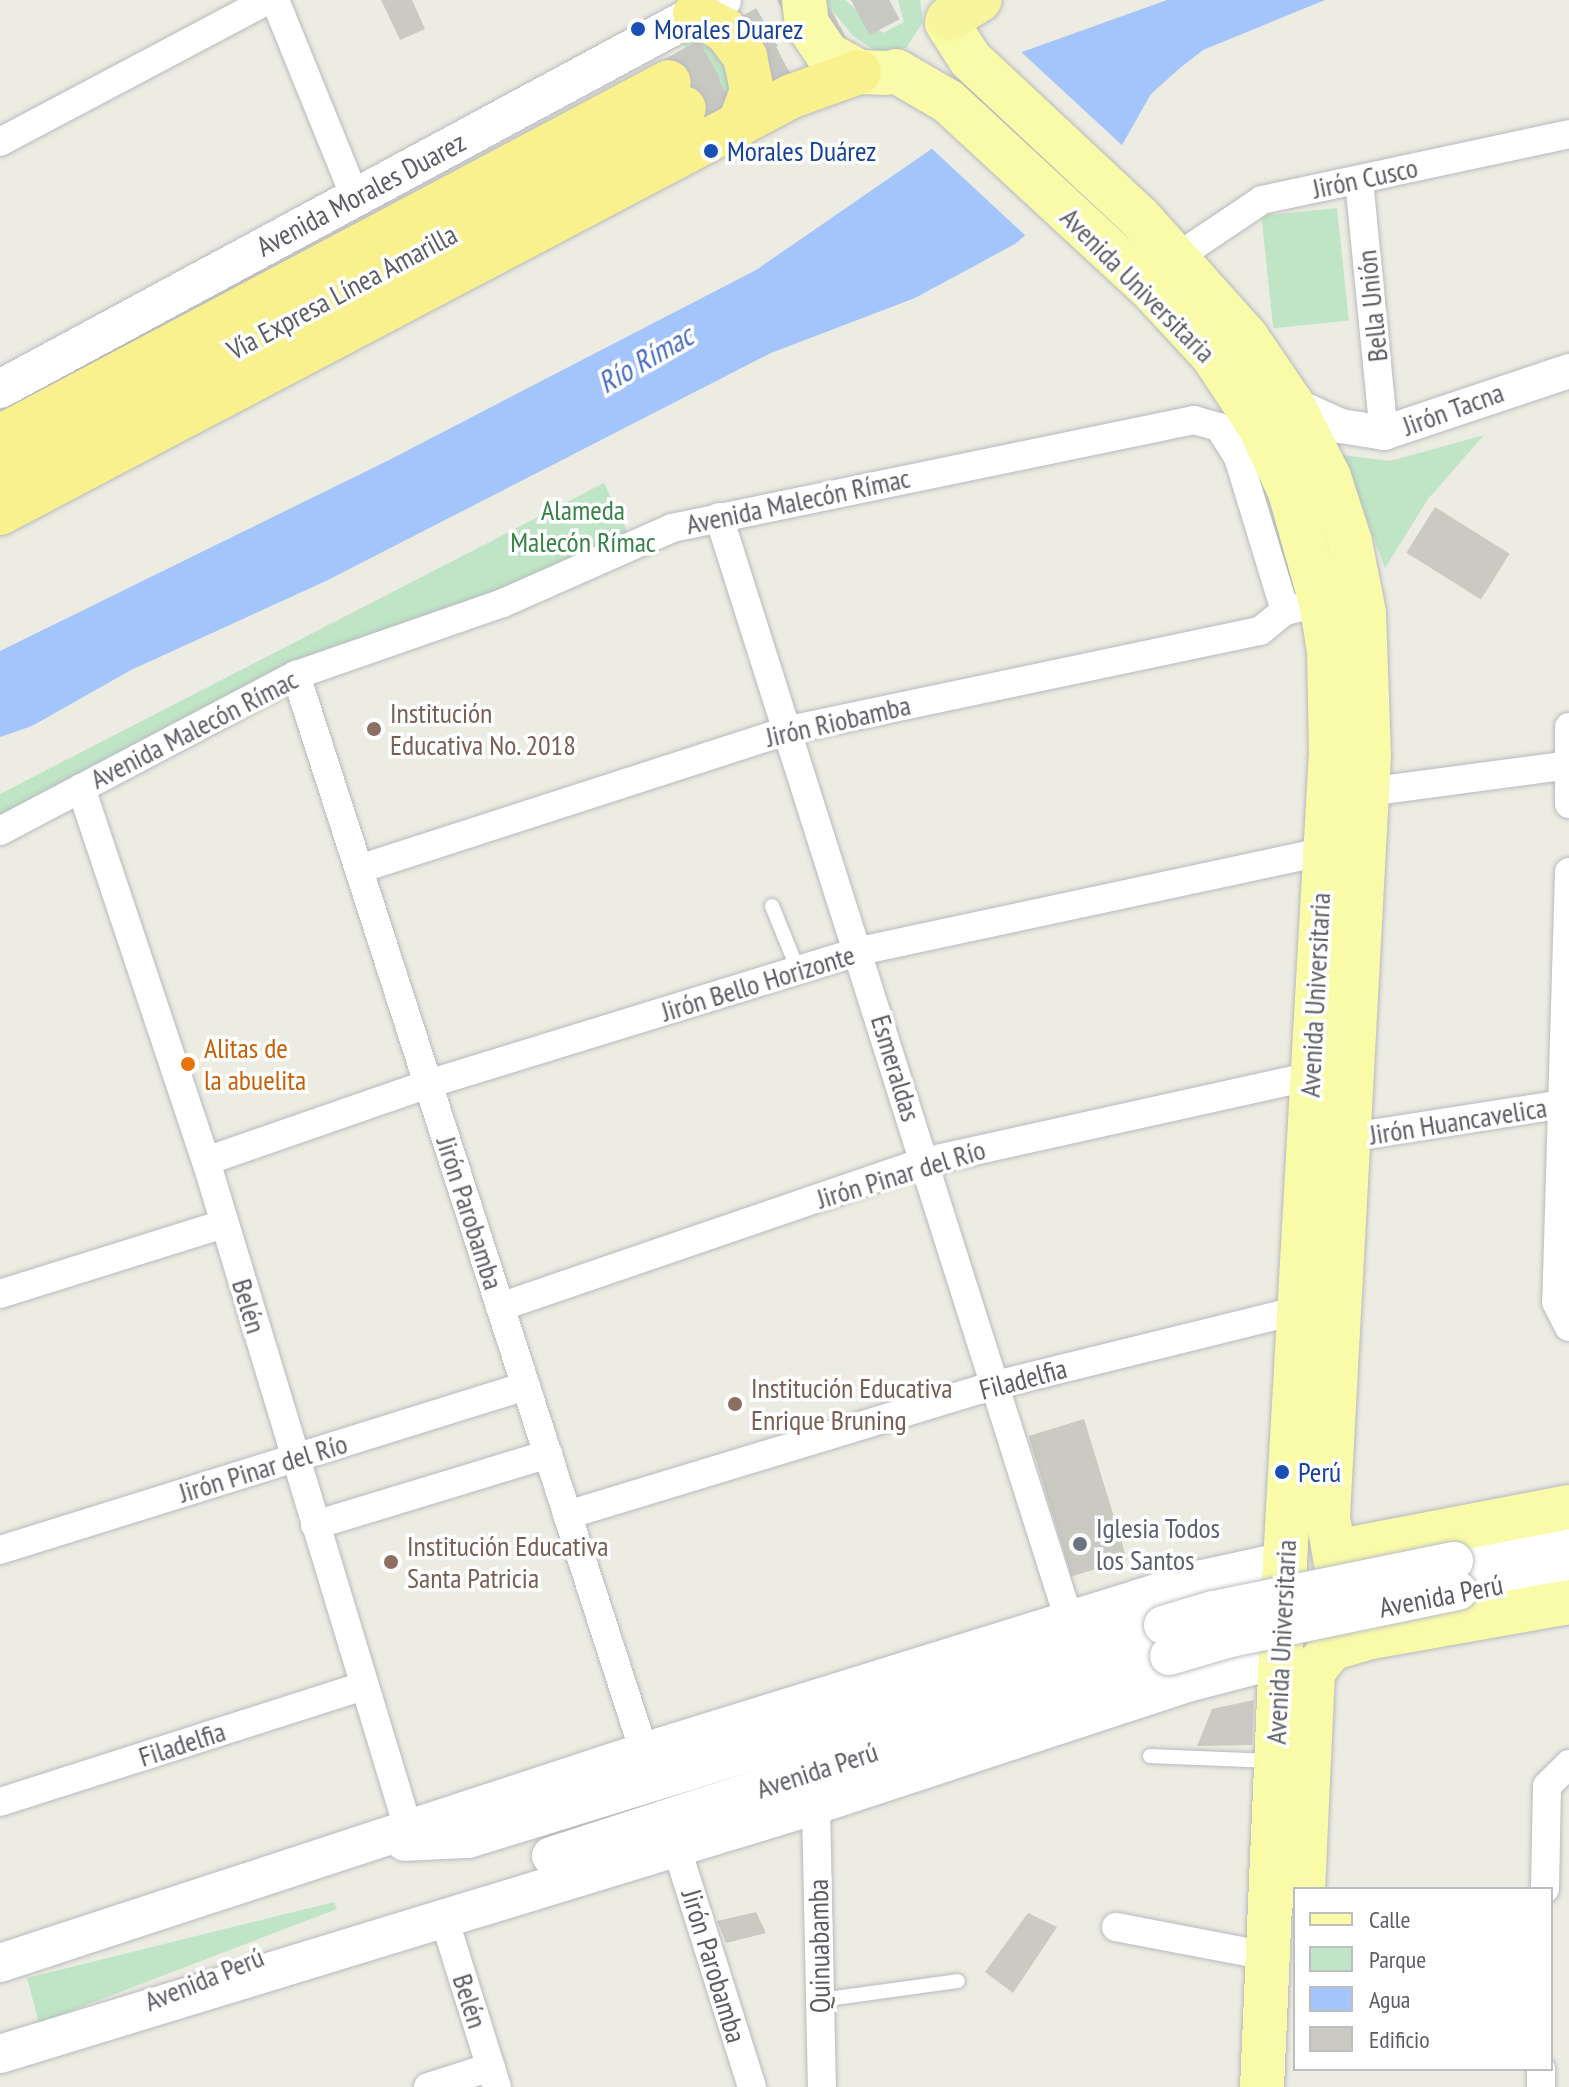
<!DOCTYPE html>
<meta charset="utf-8">
<style>
body{margin:0}
#map{position:relative;width:1569px;height:2087px;overflow:hidden;background:#edece2;font-family:"PT Sans Narrow",sans-serif}
div>[style]{position:absolute}
.green>*{inset:0;background:#bfe4c6;transform-origin:0 0}
.water>*{inset:0;background:#a4c5fb}
.pier>*{inset:0;background:#edece2}
.building>*{inset:0;background:#cac9c2;transform-origin:0 0}
.motorway-tunnel>*{height:44px;margin-top:-22px;transform-origin:0;background:repeating-linear-gradient(90deg,#c8c8c2 0 44px,transparent 0 66px)}
.roads{filter:drop-shadow(0 0 2px #b8b9be) drop-shadow(0 0 2px #b8b9be)}
.service>*{height:14px;margin:-7px;padding:0 7px;transform-origin:7px;border-radius:7px;background:#fff}
.minor>*{height:28px;margin:-14px;padding:0 14px;transform-origin:14px;border-radius:14px;background:#fff}
.tertiary>*{height:34px;margin:-17px;padding:0 17px;transform-origin:17px;border-radius:17px;background:#fff}
.secondary>*{height:38px;margin:-19px;padding:0 19px;transform-origin:19px;border-radius:19px;background:#fff}
.primary>*{height:44px;margin:-22px;padding:0 22px;transform-origin:22px;border-radius:22px;background:#f9fba9}
.trunk>*{height:44px;margin:-22px;padding:0 22px;transform-origin:22px;border-radius:22px;background:#f8f69c}
.motorway>*{height:44px;margin:-22px;padding:0 22px;transform-origin:22px;border-radius:22px;background:#f8f18e}
.bridges{filter:drop-shadow(0 0 2px #bbbcc3) drop-shadow(0 0 2px #bbbcc3)}
.secondary-bridge>*{height:38px;margin:-19px;padding:0 19px;transform-origin:19px;border-radius:19px;background:#fff}
.dots>*{width:22px;height:22px;translate:-50% -50%;box-sizing:border-box;border:4px solid #fff;border-radius:50%}
span{translate:-50% -50%;white-space:nowrap;text-align:center;line-height:1.15;-webkit-text-stroke:7px #fff;paint-order:stroke}
.transit-label{font-size:28px;color:#164399}
.left{translate:0 -50%;text-align:left}
.street-label{font-size:28px;color:#5b5d62}
.park-label{font-size:28px;color:#39834a}
.education-label{font-size:28px;color:#785e54}
.food-label{font-size:28px;color:#c56008}
.worship-label{font-size:28px;color:#5b616d}
.water-label{font-size:30px;color:#486bbd;font-style:italic}
.legend{position:absolute;left:1293px;top:1887px;width:260px;height:184px;box-sizing:border-box;background:#fff;border:2px solid #bdbec0;margin:0;padding:10px 14px;list-style:none;font-size:24px;color:#5b5d62}
.legend li{display:flex;align-items:center;gap:16px;height:40px}
.legend b{width:40px;border:2px solid #bdbec0}
</style>
<div id="map">
<div class="green">
<i style="clip-path:polygon(824px 0,845px 0,883px 33px,904px 22px,898px 0,920px 0,923px 22px,906px 48px,877px 52px,853px 36px)"></i>
<i style="clip-path:polygon(699px 36px,736px 72px,721px 120px,683px 44px)"></i>
<i style="left:1337px;top:208px;width:113px;height:76px;rotate:84deg"></i>
<i style="clip-path:polygon(1484px 435px,1428px 499px,1385px 568px,1343px 455px,1390px 461px)"></i>
<i style="clip-path:polygon(604px 483px,630px 537px,0 821px,0 794px)"></i>
<i style="clip-path:polygon(334px 1902px,337px 1909px,39px 2023px,27px 1978px)"></i>
</div>
<div class="water">
<i style="clip-path:polygon(1167px 0,1325px 0,1203px 50px,1180px 68px,1151px 94px,1113px 161px,1015px 244px,915px 298px,771px 353px,326px 581px,131px 670px,32px 726px,0 737px,0 651px,387px 461px,756px 270px,930px 150px,1022px 52px)"></i>
</div>
<div class="pier">
<i style="clip-path:polygon(1019px 50px,1125px 148px,1116px 164px,1028px 238px,929px 146px)"></i>
</div>
<div class="building">
<i style="clip-path:polygon(381px 0,412px 0,425px 29px,400px 40px)"></i>
<i style="left:1435px;top:507px;width:88px;height:54px;rotate:32deg"></i>
<i style="left:1084px;top:1419px;width:147px;height:58px;rotate:73deg"></i>
<i style="clip-path:polygon(1254px 1700px,1252px 1745px,1197px 1746px,1212px 1709px)"></i>
<i style="clip-path:polygon(756px 1912px,766px 1933px,726px 1943px,717px 1921px)"></i>
<i style="clip-path:polygon(1028px 1913px,1057px 1927px,1013px 1993px,985px 1972px)"></i>
</div>
<div class="motorway-tunnel">
<i style="left:671px;top:81px;width:166px;rotate:-29.2deg"></i>
<i style="left:684px;top:108px;width:232px;rotate:-27.8deg"></i>
</div>
<div class="roads">
<div class="service">
<i style="left:772px;top:906px;width:69px;rotate:67.9deg"></i>
<i style="left:1150px;top:1756px;width:121px;rotate:2.4deg"></i>
<i style="left:820px;top:2000px;width:139px;rotate:-7.8deg"></i>
</div>
<div class="minor">
<i style="left:275px;top:0;width:213px;rotate:67.9deg"></i>
<i style="left:0;top:142px;width:303px;rotate:-27.9deg"></i>
<i style="left:1359px;top:180px;width:254px;rotate:84.4deg"></i>
<i style="left:1177px;top:257px;width:102px;rotate:-33.8deg"></i>
<i style="left:1262px;top:200px;width:314px;rotate:-12.1deg"></i>
<i style="left:719px;top:517px;width:1157px;rotate:72.39deg"></i>
<i style="left:296px;top:675px;width:1132px;rotate:72.09deg"></i>
<i style="left:1569px;top:727px;width:77px;rotate:90deg"></i>
<i style="left:81px;top:788px;width:393px;rotate:71.5deg"></i>
<i style="left:206px;top:1161px;width:697px;rotate:73.15deg"></i>
<i style="left:1367px;top:792px;width:204px;rotate:-7.6deg"></i>
<i style="left:0;top:831px;width:335px;rotate:-27.8deg"></i>
<i style="left:296px;top:675px;width:219px;rotate:-19.2deg"></i>
<i style="left:503px;top:603px;width:185px;rotate:-23.9deg"></i>
<i style="left:672px;top:528px;width:533px;rotate:-11.69deg"></i>
<i style="left:1194px;top:420px;width:26px;rotate:16deg"></i>
<i style="left:1219px;top:427px;width:36px;rotate:58deg"></i>
<i style="left:1238px;top:457px;width:161px;rotate:73deg"></i>
<i style="left:359px;top:869px;width:452px;rotate:-17.9deg"></i>
<i style="left:789px;top:730px;width:481px;rotate:-11.9deg"></i>
<i style="left:1260px;top:631px;width:32px;rotate:-39deg"></i>
<i style="left:1285px;top:611px;width:17px;rotate:-13deg"></i>
<i style="left:1569px;top:872px;width:430px;rotate:91.7deg"></i>
<i style="left:1556px;top:1302px;width:28px;rotate:63deg"></i>
<i style="left:1346px;top:1138px;width:226px;rotate:-8.9deg"></i>
<i style="left:206px;top:1161px;width:235px;rotate:-19.1deg"></i>
<i style="left:428px;top:1084px;width:452px;rotate:-17.1deg"></i>
<i style="left:860px;top:951px;width:473px;rotate:-12.1deg"></i>
<i style="left:0;top:1294px;width:235px;rotate:-17.4deg"></i>
<i style="left:500px;top:1307px;width:448px;rotate:-18.9deg"></i>
<i style="left:924px;top:1162px;width:396px;rotate:-12.5deg"></i>
<i style="left:567px;top:1515px;width:444px;rotate:-16.9deg"></i>
<i style="left:992px;top:1386px;width:316px;rotate:-13.9deg"></i>
<i style="left:315px;top:1525px;width:244px;rotate:-16.9deg"></i>
<i style="left:0;top:1550px;width:551px;rotate:-17.32deg"></i>
<i style="left:0;top:1802px;width:382px;rotate:-17.7deg"></i>
<i style="left:816px;top:1805px;width:282px;rotate:88.8deg"></i>
<i style="left:676px;top:1846px;width:253px;rotate:72.5deg"></i>
<i style="left:1545px;top:1889px;width:103px;rotate:-88.9deg"></i>
<i style="left:1547px;top:1786px;width:31px;rotate:-45deg"></i>
<i style="left:443px;top:1915px;width:180px;rotate:72.6deg"></i>
<i style="left:1116px;top:1927px;width:155px;rotate:10.8deg"></i>
<i style="left:428px;top:2087px;width:66px;rotate:-17.6deg"></i>
<i style="left:1541px;top:2087px;width:18px;rotate:-90deg"></i>
</div>
<div class="tertiary">
<i style="left:1292px;top:404px;width:54px;rotate:24.2deg"></i>
<i style="left:1341px;top:426px;width:44px;rotate:9.2deg"></i>
<i style="left:1384px;top:433px;width:195px;rotate:-18.5deg"></i>
</div>
<div class="secondary">
<i style="left:0;top:389px;width:820px;rotate:-28.31deg"></i>
<i style="left:1454px;top:1561px;width:117px;rotate:-10.3deg"></i>
<i style="left:1458px;top:1591px;width:113px;rotate:-10.2deg"></i>
<i style="left:405px;top:1842px;width:63px;rotate:-2.7deg"></i>
<i style="left:468px;top:1839px;width:727px;rotate:-17.11deg"></i>
<i style="left:551px;top:1856px;width:650px;rotate:-17.93deg"></i>
<i style="left:0;top:1963px;width:678px;rotate:-18.14deg"></i>
<i style="left:644px;top:1752px;width:584px;rotate:-17.23deg"></i>
<i style="left:1202px;top:1579px;width:85px;rotate:-12.2deg"></i>
<i style="left:0;top:2054px;width:853px;rotate:-16.97deg"></i>
<i style="left:816px;top:1805px;width:391px;rotate:-18.2deg"></i>
<i style="left:1187px;top:1683px;width:96px;rotate:-14.5deg"></i>
</div>
<div class="primary">
<i style="left:804px;top:0;width:24px;rotate:83deg"></i>
<i style="left:807px;top:24px;width:36px;rotate:56deg"></i>
<i style="left:827px;top:54px;width:37px;rotate:29deg"></i>
<i style="left:859px;top:72px;width:28px;rotate:2deg"></i>
<i style="left:947px;top:23px;width:43px;rotate:57.4deg"></i>
<i style="left:970px;top:59px;width:231px;rotate:43.1deg"></i>
<i style="left:1139px;top:217px;width:162px;rotate:48.2deg"></i>
<i style="left:1247px;top:338px;width:80px;rotate:55.7deg"></i>
<i style="left:1292px;top:404px;width:82px;rotate:63.1deg"></i>
<i style="left:1329px;top:477px;width:68px;rotate:72.1deg"></i>
<i style="left:1350px;top:542px;width:72px;rotate:78.8deg"></i>
<i style="left:1364px;top:613px;width:142px;rotate:88deg"></i>
<i style="left:1369px;top:755px;width:764px;rotate:93.08deg"></i>
<i style="left:1328px;top:1518px;width:87px;rotate:80.1deg"></i>
<i style="left:1343px;top:1604px;width:40px;rotate:100deg"></i>
<i style="left:1336px;top:1643px;width:36px;rotate:129deg"></i>
<i style="left:1313px;top:1671px;width:218px;rotate:92.6deg"></i>
<i style="left:896px;top:71px;width:61px;rotate:30.3deg"></i>
<i style="left:949px;top:102px;width:280px;rotate:42.8deg"></i>
<i style="left:1154px;top:292px;width:87px;rotate:47.3deg"></i>
<i style="left:1213px;top:356px;width:85px;rotate:56.5deg"></i>
<i style="left:1260px;top:427px;width:72px;rotate:65.2deg"></i>
<i style="left:1290px;top:492px;width:114px;rotate:74.3deg"></i>
<i style="left:1321px;top:602px;width:50px;rotate:80.7deg"></i>
<i style="left:1329px;top:651px;width:101px;rotate:88.9deg"></i>
<i style="left:1331px;top:752px;width:810px;rotate:93.25deg"></i>
<i style="left:1285px;top:1561px;width:527px;rotate:92.5deg"></i>
<i style="left:1335px;top:1552px;width:238px;rotate:-10.9deg"></i>
<i style="left:1330px;top:1649px;width:43px;rotate:-16.3deg"></i>
<i style="left:1371px;top:1637px;width:201px;rotate:-10deg"></i>
</div>
<div class="trunk">
<i style="left:948px;top:19px;width:37px;rotate:-31deg"></i>
</div>
<div class="motorway">
<i style="left:695px;top:14px;width:34px;rotate:28deg"></i>
<i style="left:725px;top:30px;width:34px;rotate:53deg"></i>
<i style="left:745px;top:57px;width:35px;rotate:78deg"></i>
<i style="left:752px;top:91px;width:36px;rotate:111deg"></i>
<i style="left:0;top:437px;width:757px;rotate:-27.95deg"></i>
<i style="left:0;top:475px;width:776px;rotate:-28.22deg"></i>
<i style="left:0;top:513px;width:895px;rotate:-27.77deg"></i>
<i style="left:792px;top:96px;width:71px;rotate:-19.7deg"></i>
</div>
</div>
<div class="bridges">
<div class="secondary-bridge">
<i style="left:1163px;top:1625px;width:52px;rotate:-16.7deg"></i>
<i style="left:1213px;top:1610px;width:246px;rotate:-11.5deg"></i>
<i style="left:1169px;top:1656px;width:65px;rotate:-16.2deg"></i>
<i style="left:1231px;top:1638px;width:232px;rotate:-11.7deg"></i>
</div>
</div>
<div class="dots">
<i style="left:638px;top:29px;background:#1a4fb4"></i>
<i style="left:711px;top:151px;background:#1a4fb4"></i>
<i style="left:374px;top:729px;background:#8d6e63"></i>
<i style="left:188px;top:1064px;background:#e8710a"></i>
<i style="left:735px;top:1404px;background:#8d6e63"></i>
<i style="left:1282px;top:1472px;background:#1a4fb4"></i>
<i style="left:1080px;top:1544px;background:#6b7280"></i>
<i style="left:391px;top:1562px;background:#8d6e63"></i>
</div>
<div class="transit-label">
<span class="left" style="left:654px;top:29px">Morales Duarez</span>
<span class="left" style="left:727px;top:151px">Morales Duárez</span>
<span class="left" style="left:1298px;top:1472px">Perú</span>
</div>
<div class="street-label">
<span style="left:1365px;top:178px;rotate:-12deg">Jirón Cusco</span>
<span style="left:361px;top:194px;rotate:-28deg">Avenida Morales Duarez</span>
<span style="left:1138px;top:285px;rotate:45deg">Avenida Universitaria</span>
<span style="left:342px;top:292px;rotate:-28deg">Vía Expresa Línea Amarilla</span>
<span style="left:1372px;top:306px;rotate:-96deg">Bella Unión</span>
<span style="left:1453px;top:409px;rotate:-20deg">Jirón Tacna</span>
<span style="left:798px;top:501px;rotate:-12deg">Avenida Malecón Rímac</span>
<span style="left:838px;top:721px;rotate:-13deg">Jirón Riobamba</span>
<span style="left:194px;top:729px;rotate:-27deg">Avenida Malecón Rímac</span>
<span style="left:758px;top:983px;rotate:-17deg">Jirón Bello Horizonte</span>
<span style="left:1315px;top:995px;rotate:-87deg">Avenida Universitaria</span>
<span style="left:896px;top:1068px;rotate:73deg">Esmeraldas</span>
<span style="left:1458px;top:1121px;rotate:-9deg">Jirón Huancavelica</span>
<span style="left:901px;top:1174px;rotate:-17deg">Jirón Pinar del Río</span>
<span style="left:470px;top:1213px;rotate:72deg">Jirón Parobamba</span>
<span style="left:249px;top:1306px;rotate:73deg">Belén</span>
<span style="left:1023px;top:1379px;rotate:-15deg">Filadelfia</span>
<span style="left:263px;top:1468px;rotate:-17deg">Jirón Pinar del Río</span>
<span style="left:1441px;top:1596px;rotate:-11deg">Avenida Perú</span>
<span style="left:1281px;top:1642px;rotate:-87deg">Avenida Universitaria</span>
<span style="left:182px;top:1744px;rotate:-18deg">Filadelfia</span>
<span style="left:817px;top:1770px;rotate:-18deg">Avenida Perú</span>
<span style="left:819px;top:1946px;rotate:-91deg">Quinuabamba</span>
<span style="left:714px;top:1966px;rotate:73deg">Jirón Parobamba</span>
<span style="left:204px;top:1979px;rotate:-22deg">Avenida Perú</span>
<span style="left:470px;top:2001px;rotate:72deg">Belén</span>
</div>
<div class="park-label">
<span style="left:583px;top:526px">Alameda<br>Malecón Rímac</span>
</div>
<div class="education-label">
<span class="left" style="left:390px;top:729px">Institución<br>Educativa No. 2018</span>
<span class="left" style="left:751px;top:1404px">Institución Educativa<br>Enrique Bruning</span>
<span class="left" style="left:407px;top:1562px">Institución Educativa<br>Santa Patricia</span>
</div>
<div class="food-label">
<span class="left" style="left:204px;top:1064px">Alitas de<br>la abuelita</span>
</div>
<div class="worship-label">
<span class="left" style="left:1096px;top:1544px">Iglesia Todos<br>los Santos</span>
</div>
<div class="water-label">
<span style="left:645px;top:359px;rotate:-30deg">Río Rímac</span>
</div>
<ul class="legend">
<li><b style="height:10px;background:#f9fba9"></b>Calle</li>
<li><b style="height:22px;background:#bfe4c6"></b>Parque</li>
<li><b style="height:22px;background:#a4c5fb"></b>Agua</li>
<li><b style="height:22px;background:#cac9c2"></b>Edificio</li>
</ul>
</div>
